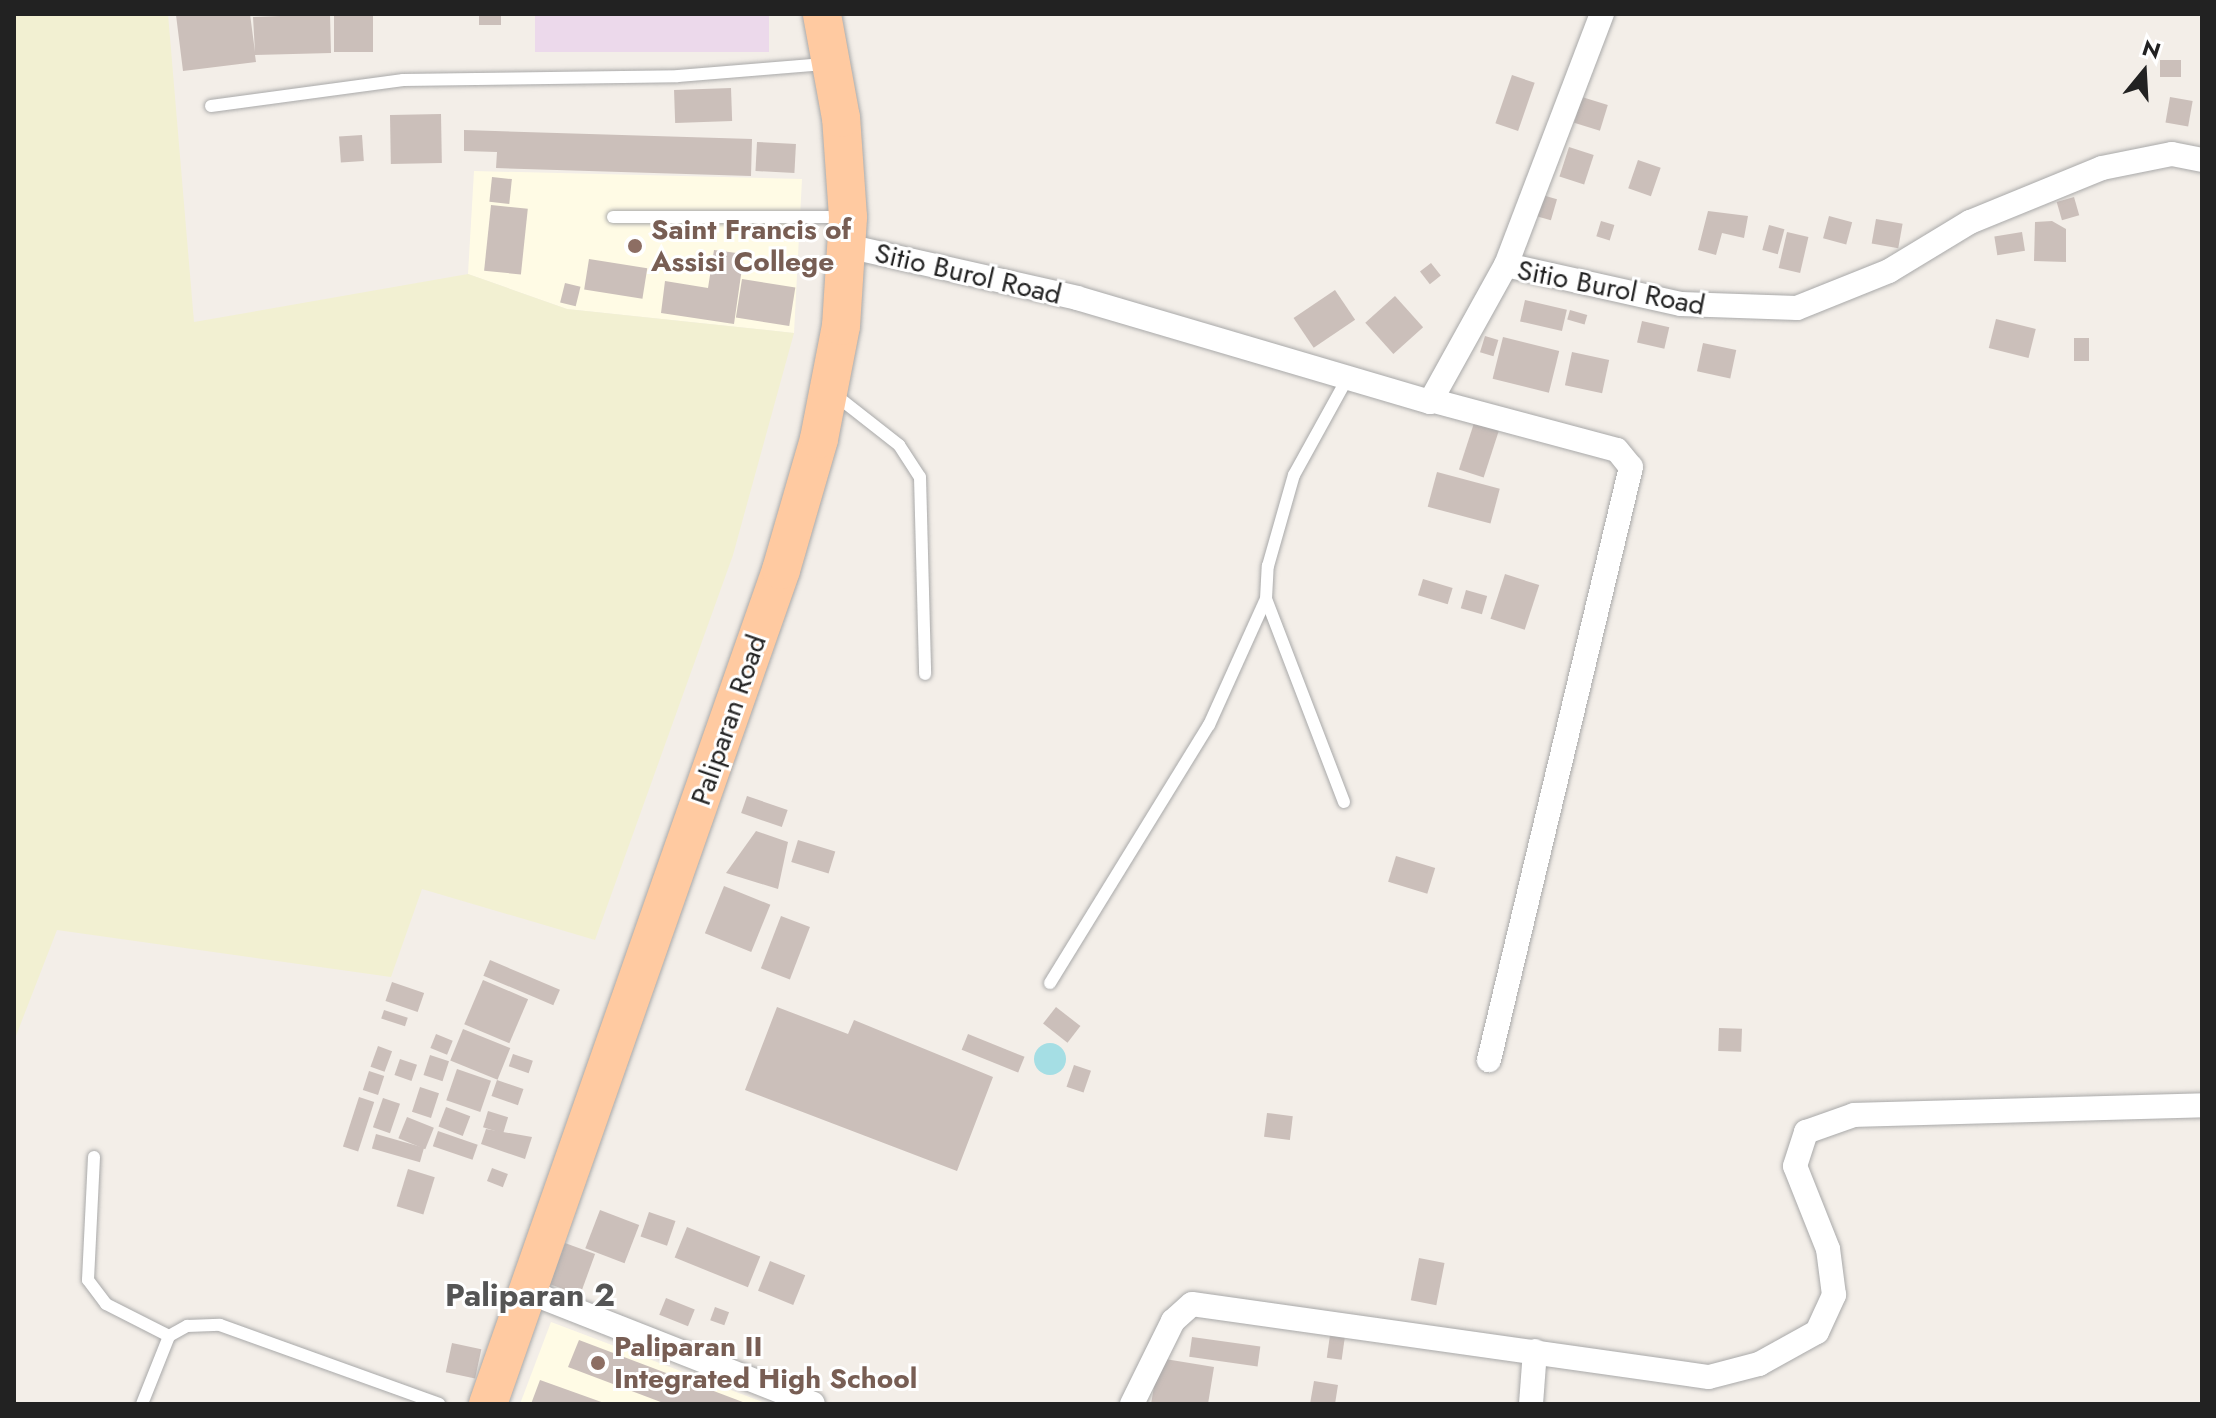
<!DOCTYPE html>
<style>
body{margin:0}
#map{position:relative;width:2216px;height:1418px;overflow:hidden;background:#f3eee8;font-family:Jost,sans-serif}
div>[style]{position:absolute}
.industrial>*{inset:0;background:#ecd9eb;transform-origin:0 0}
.education>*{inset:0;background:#fffbe5}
.farmland>*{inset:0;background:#f2f0d2}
.water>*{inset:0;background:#a5dee4}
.round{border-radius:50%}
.building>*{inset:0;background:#cbbfba;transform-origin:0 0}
.roads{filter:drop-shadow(0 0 2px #a9a9a9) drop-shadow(0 0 2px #a9a9a9)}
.service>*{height:12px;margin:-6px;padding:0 6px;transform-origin:6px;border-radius:6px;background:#fff}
.minor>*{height:24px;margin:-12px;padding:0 12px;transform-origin:12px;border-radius:12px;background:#fff}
.primary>*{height:38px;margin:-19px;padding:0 19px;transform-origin:19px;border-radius:19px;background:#ffcaa1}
.dots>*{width:22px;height:22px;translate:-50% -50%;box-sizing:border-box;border:4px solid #fff;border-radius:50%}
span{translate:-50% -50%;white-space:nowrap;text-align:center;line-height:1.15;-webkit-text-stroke:6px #fff;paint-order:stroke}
.education-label{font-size:28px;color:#785e54;font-weight:700}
.left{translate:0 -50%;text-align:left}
.street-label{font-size:28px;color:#222}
.quarter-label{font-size:32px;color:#555;font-weight:700}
.frame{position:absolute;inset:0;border:16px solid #222;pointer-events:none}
.north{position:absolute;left:2104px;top:32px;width:80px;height:80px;-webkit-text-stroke:6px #fff;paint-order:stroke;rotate:18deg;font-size:22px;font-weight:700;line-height:32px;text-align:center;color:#222}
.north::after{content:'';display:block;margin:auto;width:28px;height:36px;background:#222;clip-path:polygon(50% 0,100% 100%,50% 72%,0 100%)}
</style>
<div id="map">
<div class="industrial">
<i style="left:535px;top:14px;width:234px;height:38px"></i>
</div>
<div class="education">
<i style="clip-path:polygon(474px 171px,802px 179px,794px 333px,567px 309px,468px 274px)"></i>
<i style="clip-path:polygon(551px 1322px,768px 1404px,520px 1404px)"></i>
</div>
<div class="farmland">
<i style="clip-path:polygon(14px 14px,168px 14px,194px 322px,468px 274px,567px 309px,794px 333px,733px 555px,595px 940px,422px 889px,391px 977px,57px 930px,14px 1041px)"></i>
</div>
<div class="water">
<i class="round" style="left:1034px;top:1043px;width:32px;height:32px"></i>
</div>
<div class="building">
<i style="clip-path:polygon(250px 14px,255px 52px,253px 17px,330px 14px,331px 53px,255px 55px,256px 62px,183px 71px,176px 15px)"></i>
<i style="left:334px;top:14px;width:39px;height:38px"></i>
<i style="left:479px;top:14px;width:22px;height:11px"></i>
<i style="left:2160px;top:60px;width:21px;height:17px"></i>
<i style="left:1512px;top:75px;width:24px;height:51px;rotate:19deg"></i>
<i style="left:731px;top:88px;width:33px;height:57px;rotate:88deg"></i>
<i style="left:1582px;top:97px;width:27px;height:27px;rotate:17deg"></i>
<i style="left:2170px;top:97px;width:23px;height:26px;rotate:10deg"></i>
<i style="left:441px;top:114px;width:49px;height:51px;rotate:89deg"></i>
<i style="clip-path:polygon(464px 130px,752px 139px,751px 176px,496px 168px,497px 152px,464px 151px)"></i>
<i style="left:362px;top:135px;width:26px;height:23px;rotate:86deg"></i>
<i style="left:757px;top:142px;width:39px;height:29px;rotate:3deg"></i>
<i style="left:1569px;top:147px;width:26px;height:31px;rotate:18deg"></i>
<i style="left:1638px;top:160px;width:24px;height:30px;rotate:19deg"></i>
<i style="left:492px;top:177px;width:20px;height:25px;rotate:6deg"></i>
<i style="left:1532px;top:192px;width:26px;height:22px;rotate:16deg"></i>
<i style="left:2074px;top:197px;width:19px;height:18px;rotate:74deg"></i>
<i style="left:491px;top:205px;width:37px;height:66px;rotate:6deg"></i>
<i style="clip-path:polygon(1708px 211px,1748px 216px,1744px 238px,1722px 233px,1716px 255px,1698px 250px)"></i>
<i style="left:1829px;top:216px;width:24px;height:23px;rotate:15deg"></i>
<i style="left:1876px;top:219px;width:27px;height:25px;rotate:10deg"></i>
<i style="left:1601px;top:221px;width:14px;height:16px;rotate:17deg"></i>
<i style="clip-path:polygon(2052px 221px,2066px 229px,2066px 262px,2034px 261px,2035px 222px)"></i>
<i style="left:1769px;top:225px;width:16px;height:26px;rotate:15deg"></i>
<i style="left:1787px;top:232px;width:22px;height:37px;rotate:13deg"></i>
<i style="left:2022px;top:232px;width:19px;height:28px;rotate:81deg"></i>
<i style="clip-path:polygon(714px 250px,744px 254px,734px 324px,661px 313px,665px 281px,708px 288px)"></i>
<i style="left:589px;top:259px;width:59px;height:31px;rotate:9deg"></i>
<i style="left:1431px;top:263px;width:16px;height:14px;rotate:52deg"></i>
<i style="left:742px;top:279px;width:54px;height:39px;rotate:9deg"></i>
<i style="left:565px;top:283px;width:16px;height:20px;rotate:14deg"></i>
<i style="left:1335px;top:290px;width:36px;height:50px;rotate:56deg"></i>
<i style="left:1395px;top:296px;width:42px;height:40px;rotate:48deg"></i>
<i style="left:1525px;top:300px;width:43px;height:22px;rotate:13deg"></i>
<i style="left:1570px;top:310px;width:18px;height:10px;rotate:16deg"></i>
<i style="left:1996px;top:319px;width:41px;height:30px;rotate:14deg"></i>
<i style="left:1642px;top:321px;width:28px;height:22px;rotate:13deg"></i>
<i style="left:1485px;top:336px;width:14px;height:17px;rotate:17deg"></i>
<i style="left:1503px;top:337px;width:58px;height:43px;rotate:14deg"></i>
<i style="left:2074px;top:338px;width:15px;height:23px"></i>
<i style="left:1703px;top:343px;width:34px;height:29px;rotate:12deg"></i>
<i style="left:1572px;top:352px;width:38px;height:34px;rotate:12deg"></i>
<i style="left:1475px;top:420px;width:26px;height:52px;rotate:18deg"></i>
<i style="left:1437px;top:472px;width:65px;height:36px;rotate:15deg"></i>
<i style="left:1505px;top:574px;width:36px;height:47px;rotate:18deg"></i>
<i style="left:1423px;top:579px;width:31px;height:17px;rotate:17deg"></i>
<i style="left:1466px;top:590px;width:22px;height:19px;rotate:16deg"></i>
<i style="left:747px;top:796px;width:43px;height:18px;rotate:19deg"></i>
<i style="clip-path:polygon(756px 831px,788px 842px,778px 889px,726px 873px)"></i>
<i style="left:798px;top:840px;width:39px;height:23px;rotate:17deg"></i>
<i style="left:1396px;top:856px;width:41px;height:27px;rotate:17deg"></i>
<i style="left:724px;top:886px;width:50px;height:51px;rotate:22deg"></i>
<i style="left:781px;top:916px;width:31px;height:56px;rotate:21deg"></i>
<i style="left:490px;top:960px;width:76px;height:17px;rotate:23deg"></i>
<i style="left:483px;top:980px;width:49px;height:48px;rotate:23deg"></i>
<i style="left:392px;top:982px;width:34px;height:20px;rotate:19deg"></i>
<i style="clip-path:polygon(777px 1007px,848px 1034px,854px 1020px,993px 1077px,957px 1171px,745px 1090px)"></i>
<i style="left:1056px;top:1007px;width:31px;height:21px;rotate:38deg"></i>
<i style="left:384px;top:1010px;width:25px;height:9px;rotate:18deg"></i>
<i style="left:1719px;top:1028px;width:23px;height:23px;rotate:2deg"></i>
<i style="left:463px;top:1029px;width:51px;height:34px;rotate:22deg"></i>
<i style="left:436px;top:1034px;width:18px;height:15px;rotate:22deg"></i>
<i style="left:968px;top:1034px;width:61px;height:17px;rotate:22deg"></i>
<i style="left:378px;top:1046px;width:15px;height:22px;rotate:20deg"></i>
<i style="left:513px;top:1054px;width:21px;height:13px;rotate:19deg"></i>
<i style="left:430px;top:1055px;width:20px;height:21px;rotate:18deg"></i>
<i style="left:400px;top:1059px;width:18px;height:17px;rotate:19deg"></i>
<i style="left:1074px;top:1065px;width:18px;height:23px;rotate:19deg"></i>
<i style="left:457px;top:1069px;width:36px;height:33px;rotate:19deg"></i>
<i style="left:369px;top:1071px;width:16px;height:20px;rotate:18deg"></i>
<i style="left:497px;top:1080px;width:28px;height:17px;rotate:19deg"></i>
<i style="left:420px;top:1087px;width:20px;height:26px;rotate:18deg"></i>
<i style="left:359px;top:1097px;width:16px;height:52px;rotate:18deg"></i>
<i style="left:383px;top:1098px;width:18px;height:31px;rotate:19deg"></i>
<i style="left:446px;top:1107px;width:26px;height:21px;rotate:21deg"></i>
<i style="left:488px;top:1111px;width:21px;height:17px;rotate:17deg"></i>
<i style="left:1267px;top:1113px;width:26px;height:24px;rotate:7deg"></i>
<i style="left:407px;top:1117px;width:29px;height:23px;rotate:22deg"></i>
<i style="clip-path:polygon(486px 1129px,532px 1137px,525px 1159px,481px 1144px)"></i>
<i style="left:438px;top:1131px;width:42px;height:16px;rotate:19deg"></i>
<i style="left:376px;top:1134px;width:50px;height:15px;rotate:16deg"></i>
<i style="left:492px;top:1168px;width:17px;height:14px;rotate:21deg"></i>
<i style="left:408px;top:1169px;width:28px;height:39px;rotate:17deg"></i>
<i style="left:600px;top:1210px;width:42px;height:41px;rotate:21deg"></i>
<i style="left:649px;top:1212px;width:28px;height:26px;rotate:19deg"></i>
<i style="left:687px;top:1227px;width:79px;height:33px;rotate:22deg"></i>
<i style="left:565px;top:1243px;width:32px;height:44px;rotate:20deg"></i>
<i style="left:1419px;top:1258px;width:26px;height:43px;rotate:11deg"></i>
<i style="left:770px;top:1261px;width:38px;height:32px;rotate:22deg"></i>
<i style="left:666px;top:1298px;width:31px;height:18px;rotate:22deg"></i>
<i style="left:715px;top:1307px;width:15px;height:14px;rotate:20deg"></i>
<i style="left:1330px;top:1335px;width:15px;height:23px;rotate:8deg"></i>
<i style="left:1192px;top:1337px;width:69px;height:20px;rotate:8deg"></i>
<i style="clip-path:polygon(579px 1340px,748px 1404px,666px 1404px,568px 1367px)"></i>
<i style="left:452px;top:1343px;width:30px;height:30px;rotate:12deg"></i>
<i style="clip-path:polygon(1159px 1358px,1214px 1367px,1208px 1404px,1151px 1404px)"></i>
<i style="clip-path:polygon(540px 1380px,607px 1404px,531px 1404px)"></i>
<i style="clip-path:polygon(1314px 1381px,1338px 1385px,1335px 1404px,1310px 1404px)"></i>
</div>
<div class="roads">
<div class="service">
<i style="left:211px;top:106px;width:194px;rotate:-7.7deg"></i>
<i style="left:403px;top:80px;width:275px;rotate:-0.8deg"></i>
<i style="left:678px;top:76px;width:147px;rotate:-4.7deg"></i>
<i style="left:613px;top:217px;width:229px"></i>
<i style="left:834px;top:394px;width:83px;rotate:38.1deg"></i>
<i style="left:899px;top:445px;width:38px;rotate:57deg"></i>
<i style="left:920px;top:477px;width:197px;rotate:88.5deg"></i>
<i style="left:1344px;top:802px;width:217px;rotate:-111deg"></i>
<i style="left:1266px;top:599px;width:33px;rotate:-87deg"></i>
<i style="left:1268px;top:566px;width:95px;rotate:-74.1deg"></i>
<i style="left:1294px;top:475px;width:110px;rotate:-61.1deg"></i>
<i style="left:1050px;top:983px;width:303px;rotate:-58.4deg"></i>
<i style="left:1209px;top:725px;width:138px;rotate:-65.7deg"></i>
<i style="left:94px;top:1157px;width:123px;rotate:92.8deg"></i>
<i style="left:88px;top:1280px;width:30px;rotate:53deg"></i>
<i style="left:106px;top:1304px;width:71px;rotate:26.9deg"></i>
<i style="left:169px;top:1336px;width:21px;rotate:-29deg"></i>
<i style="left:187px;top:1326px;width:33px;rotate:-2deg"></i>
<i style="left:220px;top:1325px;width:233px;rotate:19.8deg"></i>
<i style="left:142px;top:1404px;width:73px;rotate:-68.3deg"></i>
</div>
<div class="minor">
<i style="left:847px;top:246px;width:236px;rotate:12.7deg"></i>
<i style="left:1077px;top:298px;width:368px;rotate:16.4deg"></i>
<i style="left:1430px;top:402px;width:157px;rotate:-61deg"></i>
<i style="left:1506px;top:265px;width:269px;rotate:-69.1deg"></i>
<i style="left:1506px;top:265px;width:179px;rotate:12.6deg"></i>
<i style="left:1681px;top:304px;width:116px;rotate:2deg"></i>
<i style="left:1797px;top:308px;width:99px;rotate:-21.9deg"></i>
<i style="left:1889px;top:271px;width:95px;rotate:-31.2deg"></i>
<i style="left:1970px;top:222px;width:143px;rotate:-22.2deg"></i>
<i style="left:2102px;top:168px;width:71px;rotate:-11.3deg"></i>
<i style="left:2172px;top:154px;width:31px;rotate:11deg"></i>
<i style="left:1434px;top:401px;width:189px;rotate:15deg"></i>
<i style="left:1617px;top:450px;width:22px;rotate:51deg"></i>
<i style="left:1631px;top:467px;width:610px;rotate:103.47deg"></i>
<i style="left:529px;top:1292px;width:305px;rotate:21.5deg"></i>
<i style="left:1132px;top:1404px;width:93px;rotate:-63.7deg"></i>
<i style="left:1173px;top:1321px;width:25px;rotate:-42deg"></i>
<i style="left:1192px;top:1304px;width:522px;rotate:8.04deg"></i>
<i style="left:1709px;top:1377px;width:52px;rotate:-14.6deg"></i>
<i style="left:1759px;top:1364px;width:66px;rotate:-28.9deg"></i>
<i style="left:1817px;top:1332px;width:41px;rotate:-65.3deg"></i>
<i style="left:1834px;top:1295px;width:46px;rotate:-97.4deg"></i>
<i style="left:1828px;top:1249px;width:89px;rotate:-111.7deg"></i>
<i style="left:1795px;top:1166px;width:36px;rotate:-72deg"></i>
<i style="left:1806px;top:1132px;width:51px;rotate:-19.5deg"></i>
<i style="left:1854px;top:1115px;width:348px;rotate:-1.6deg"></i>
<i style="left:1531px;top:1404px;width:53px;rotate:-85.7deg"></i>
</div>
<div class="primary">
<i style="left:488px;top:1404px;width:884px;rotate:-70.64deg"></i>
<i style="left:781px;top:570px;width:136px;rotate:-73.8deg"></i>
<i style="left:819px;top:439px;width:115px;rotate:-79deg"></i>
<i style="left:841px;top:326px;width:109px;rotate:-86.3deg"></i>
<i style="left:848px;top:217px;width:99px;rotate:-94deg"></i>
<i style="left:841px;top:118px;width:106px;rotate:-100.4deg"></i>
</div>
</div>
<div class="dots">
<i style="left:635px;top:246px;background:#8d6e63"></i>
<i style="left:598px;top:1363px;background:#8d6e63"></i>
</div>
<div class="education-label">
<span class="left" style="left:651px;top:246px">Saint Francis of<br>Assisi College</span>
<span class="left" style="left:614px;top:1363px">Paliparan II<br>Integrated High School</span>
</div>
<div class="street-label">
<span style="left:968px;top:274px;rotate:13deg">Sitio Burol Road</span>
<span style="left:1611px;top:288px;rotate:11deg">Sitio Burol Road</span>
<span style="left:729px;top:720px;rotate:-71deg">Paliparan Road</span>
</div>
<div class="quarter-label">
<span style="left:530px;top:1295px">Paliparan 2</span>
</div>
<div class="frame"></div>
<div class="north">N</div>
</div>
